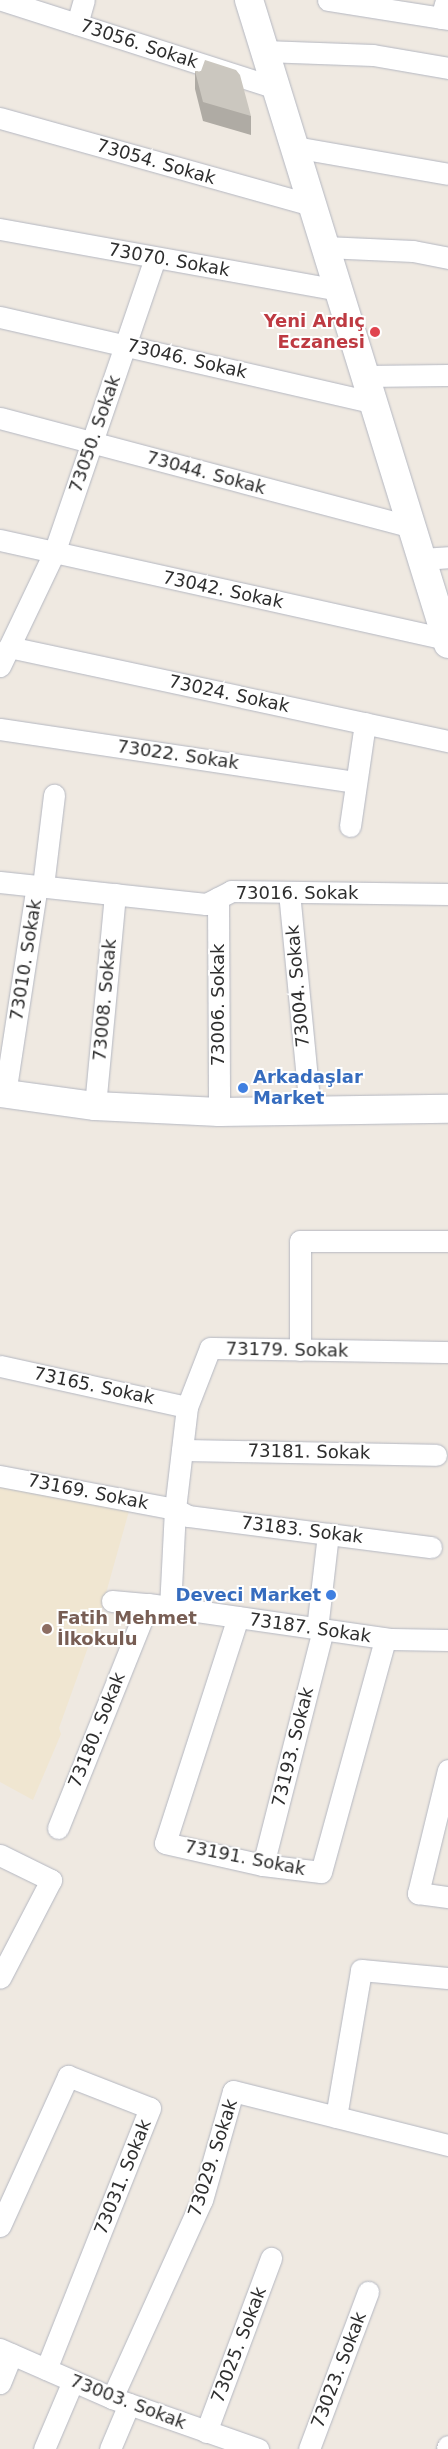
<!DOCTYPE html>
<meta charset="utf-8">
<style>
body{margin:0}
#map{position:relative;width:448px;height:2449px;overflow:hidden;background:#efe9e1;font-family:"DejaVu Sans",sans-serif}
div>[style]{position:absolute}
.education>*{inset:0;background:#f0e6d1}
.roads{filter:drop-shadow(0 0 1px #b4b7c1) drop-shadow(0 0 1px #b4b7c1)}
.street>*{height:21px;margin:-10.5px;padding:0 10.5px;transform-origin:10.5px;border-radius:10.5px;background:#fff}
.secondary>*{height:28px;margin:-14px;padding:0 14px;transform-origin:14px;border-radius:14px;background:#fff}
.wall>*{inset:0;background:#afaba4}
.building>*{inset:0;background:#cbc7bf}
.dots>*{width:14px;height:14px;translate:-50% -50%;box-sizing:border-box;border:2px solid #fff;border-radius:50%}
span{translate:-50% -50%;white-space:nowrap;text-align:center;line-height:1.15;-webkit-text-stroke:4px #fff;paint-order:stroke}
.street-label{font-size:18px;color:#2e2e2e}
.health-label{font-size:18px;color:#be3a42;font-weight:700}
.right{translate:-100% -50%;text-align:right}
.shop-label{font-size:18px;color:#366cbe;font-weight:700}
.left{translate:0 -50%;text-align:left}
.education-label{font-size:18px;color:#785e54;font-weight:700}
</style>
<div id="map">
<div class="education">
<i style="clip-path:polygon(0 1486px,129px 1511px,101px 1611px,59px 1728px,61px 1734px,33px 1800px,0 1782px)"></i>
</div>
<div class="roads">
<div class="street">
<i style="left:2px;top:0;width:288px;rotate:17.8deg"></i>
<i style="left:328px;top:0;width:121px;rotate:9deg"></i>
<i style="left:441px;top:18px;width:19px;rotate:-74deg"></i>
<i style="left:77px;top:24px;width:25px;rotate:-74deg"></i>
<i style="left:264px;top:51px;width:109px;rotate:2.1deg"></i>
<i style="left:373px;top:55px;width:76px;rotate:9.8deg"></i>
<i style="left:0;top:118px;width:324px;rotate:15.6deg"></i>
<i style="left:294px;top:147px;width:156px;rotate:9.9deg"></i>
<i style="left:0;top:229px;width:343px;rotate:10.2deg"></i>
<i style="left:325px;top:247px;width:88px;rotate:2.6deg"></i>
<i style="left:413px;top:251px;width:36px;rotate:11deg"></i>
<i style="left:0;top:317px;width:384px;rotate:12.9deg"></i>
<i style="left:365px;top:376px;width:83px;rotate:-0.7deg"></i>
<i style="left:0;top:418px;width:426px;rotate:14.8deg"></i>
<i style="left:0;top:540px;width:457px;rotate:12.5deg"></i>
<i style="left:422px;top:559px;width:26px;rotate:-4deg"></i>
<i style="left:9px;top:647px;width:449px;rotate:12.1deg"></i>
<i style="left:0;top:666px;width:125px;rotate:-64.5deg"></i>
<i style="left:54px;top:553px;width:312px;rotate:-71.1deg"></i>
<i style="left:0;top:729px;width:360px;rotate:8.5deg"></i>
<i style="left:350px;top:826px;width:104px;rotate:-81.7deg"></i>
<i style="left:0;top:882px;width:207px;rotate:6.1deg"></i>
<i style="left:206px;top:904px;width:28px;rotate:-27deg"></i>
<i style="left:231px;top:891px;width:217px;rotate:0.8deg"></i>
<i style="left:43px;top:886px;width:92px;rotate:-83.1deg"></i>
<i style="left:289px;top:892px;width:220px;rotate:84.5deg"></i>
<i style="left:218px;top:898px;width:214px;rotate:89.7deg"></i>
<i style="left:5px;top:1094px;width:210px;rotate:-81.3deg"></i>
<i style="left:95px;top:1106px;width:213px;rotate:-84.6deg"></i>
<i style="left:300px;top:1350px;width:109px;rotate:-90deg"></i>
<i style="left:300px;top:1241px;width:148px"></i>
<i style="left:0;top:1366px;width:191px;rotate:12.4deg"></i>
<i style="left:182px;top:1450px;width:254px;rotate:1.1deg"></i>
<i style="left:0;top:1476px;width:178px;rotate:10.7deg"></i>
<i style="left:175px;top:1509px;width:15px;rotate:28deg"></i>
<i style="left:188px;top:1516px;width:245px;rotate:7.3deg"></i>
<i style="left:112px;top:1601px;width:36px;rotate:5deg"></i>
<i style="left:148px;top:1604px;width:246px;rotate:8.2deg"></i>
<i style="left:391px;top:1639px;width:57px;rotate:1deg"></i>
<i style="left:170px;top:1608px;width:99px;rotate:-87.1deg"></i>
<i style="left:175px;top:1509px;width:103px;rotate:-83.3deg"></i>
<i style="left:187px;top:1407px;width:63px;rotate:-68.7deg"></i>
<i style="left:210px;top:1348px;width:238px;rotate:1deg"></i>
<i style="left:238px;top:1617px;width:237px;rotate:107.9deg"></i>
<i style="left:165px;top:1843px;width:100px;rotate:12.7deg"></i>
<i style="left:263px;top:1865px;width:58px;rotate:6.9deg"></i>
<i style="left:321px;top:1872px;width:242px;rotate:-74.6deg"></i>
<i style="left:317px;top:1629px;width:96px;rotate:-83.4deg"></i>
<i style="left:448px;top:1770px;width:127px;rotate:103.7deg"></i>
<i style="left:418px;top:1893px;width:30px;rotate:8deg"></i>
<i style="left:58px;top:1828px;width:241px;rotate:-68.1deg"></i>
<i style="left:0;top:1855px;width:57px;rotate:26.1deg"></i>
<i style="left:51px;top:1880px;width:110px;rotate:117.5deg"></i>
<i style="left:263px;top:1865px;width:244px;rotate:-75.7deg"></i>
<i style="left:336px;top:2117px;width:149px;rotate:-80.3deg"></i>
<i style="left:361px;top:1970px;width:87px;rotate:5.3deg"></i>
<i style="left:0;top:2226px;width:165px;rotate:-65.6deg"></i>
<i style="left:68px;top:2076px;width:88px;rotate:21.3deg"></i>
<i style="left:150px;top:2108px;width:281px;rotate:111.7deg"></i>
<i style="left:0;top:2349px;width:122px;rotate:23.6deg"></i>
<i style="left:112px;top:2398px;width:155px;rotate:19.3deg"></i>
<i style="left:0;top:2383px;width:31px;rotate:-68deg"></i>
<i style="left:112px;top:2398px;width:217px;rotate:-65.6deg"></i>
<i style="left:202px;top:2200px;width:113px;rotate:-74.1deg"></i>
<i style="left:233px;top:2091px;width:222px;rotate:14.1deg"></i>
<i style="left:206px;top:2432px;width:186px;rotate:-69.5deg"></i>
<i style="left:44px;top:2449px;width:74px;rotate:-66.9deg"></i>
<i style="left:110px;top:2449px;width:49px;rotate:-67.1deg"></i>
<i style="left:309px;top:2449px;width:168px;rotate:-69.4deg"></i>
<i style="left:447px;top:2449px;width:3px;rotate:-72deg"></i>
</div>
<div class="secondary">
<i style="left:249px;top:0;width:674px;rotate:72.83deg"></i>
<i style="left:0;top:1093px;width:96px;rotate:7.8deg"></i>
<i style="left:95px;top:1106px;width:124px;rotate:2.8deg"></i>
<i style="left:219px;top:1112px;width:229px;rotate:-0.8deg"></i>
</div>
</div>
<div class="wall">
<i style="clip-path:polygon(195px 71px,251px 116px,251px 135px,203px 121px,195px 89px)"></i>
</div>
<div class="building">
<i style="clip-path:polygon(205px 60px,236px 70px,240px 75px,251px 116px,203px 102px,195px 71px,201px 71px)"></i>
</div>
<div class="dots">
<i style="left:375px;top:332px;background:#e0444e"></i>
<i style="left:243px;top:1088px;background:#3f7fe0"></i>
<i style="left:331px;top:1595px;background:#3f7fe0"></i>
<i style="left:47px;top:1629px;background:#8d6e63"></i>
</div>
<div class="street-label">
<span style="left:139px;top:44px;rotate:18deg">73056. Sokak</span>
<span style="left:156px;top:162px;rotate:16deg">73054. Sokak</span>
<span style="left:169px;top:260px;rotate:10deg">73070. Sokak</span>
<span style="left:187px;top:359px;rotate:13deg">73046. Sokak</span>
<span style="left:95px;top:434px;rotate:-71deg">73050. Sokak</span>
<span style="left:206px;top:473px;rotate:15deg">73044. Sokak</span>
<span style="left:223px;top:590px;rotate:12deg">73042. Sokak</span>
<span style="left:229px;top:694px;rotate:12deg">73024. Sokak</span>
<span style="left:178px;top:755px;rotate:8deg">73022. Sokak</span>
<span style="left:297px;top:893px">73016. Sokak</span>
<span style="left:26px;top:960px;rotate:-81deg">73010. Sokak</span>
<span style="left:298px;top:986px;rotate:-95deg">73004. Sokak</span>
<span style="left:105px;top:1000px;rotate:-85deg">73008. Sokak</span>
<span style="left:218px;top:1005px;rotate:-90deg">73006. Sokak</span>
<span style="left:287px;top:1350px;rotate:1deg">73179. Sokak</span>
<span style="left:94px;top:1386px;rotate:12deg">73165. Sokak</span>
<span style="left:309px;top:1452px;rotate:1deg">73181. Sokak</span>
<span style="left:88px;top:1492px;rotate:11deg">73169. Sokak</span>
<span style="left:302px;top:1530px;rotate:7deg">73183. Sokak</span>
<span style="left:310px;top:1628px;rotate:8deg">73187. Sokak</span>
<span style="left:97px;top:1730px;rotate:-68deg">73180. Sokak</span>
<span style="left:293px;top:1747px;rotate:-76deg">73193. Sokak</span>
<span style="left:245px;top:1858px;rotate:11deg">73191. Sokak</span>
<span style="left:213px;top:2158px;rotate:-72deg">73029. Sokak</span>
<span style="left:123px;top:2177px;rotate:-68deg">73031. Sokak</span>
<span style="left:239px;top:2345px;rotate:-69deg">73025. Sokak</span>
<span style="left:339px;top:2370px;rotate:-69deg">73023. Sokak</span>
<span style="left:128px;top:2402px;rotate:21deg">73003. Sokak</span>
</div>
<div class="health-label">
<span class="right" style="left:365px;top:332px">Yeni Ardıç<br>Eczanesi</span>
</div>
<div class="shop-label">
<span class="left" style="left:253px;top:1088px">Arkadaşlar<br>Market</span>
<span class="right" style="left:321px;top:1595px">Deveci Market</span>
</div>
<div class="education-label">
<span class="left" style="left:57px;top:1629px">Fatih Mehmet<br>İlkokulu</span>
</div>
</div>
